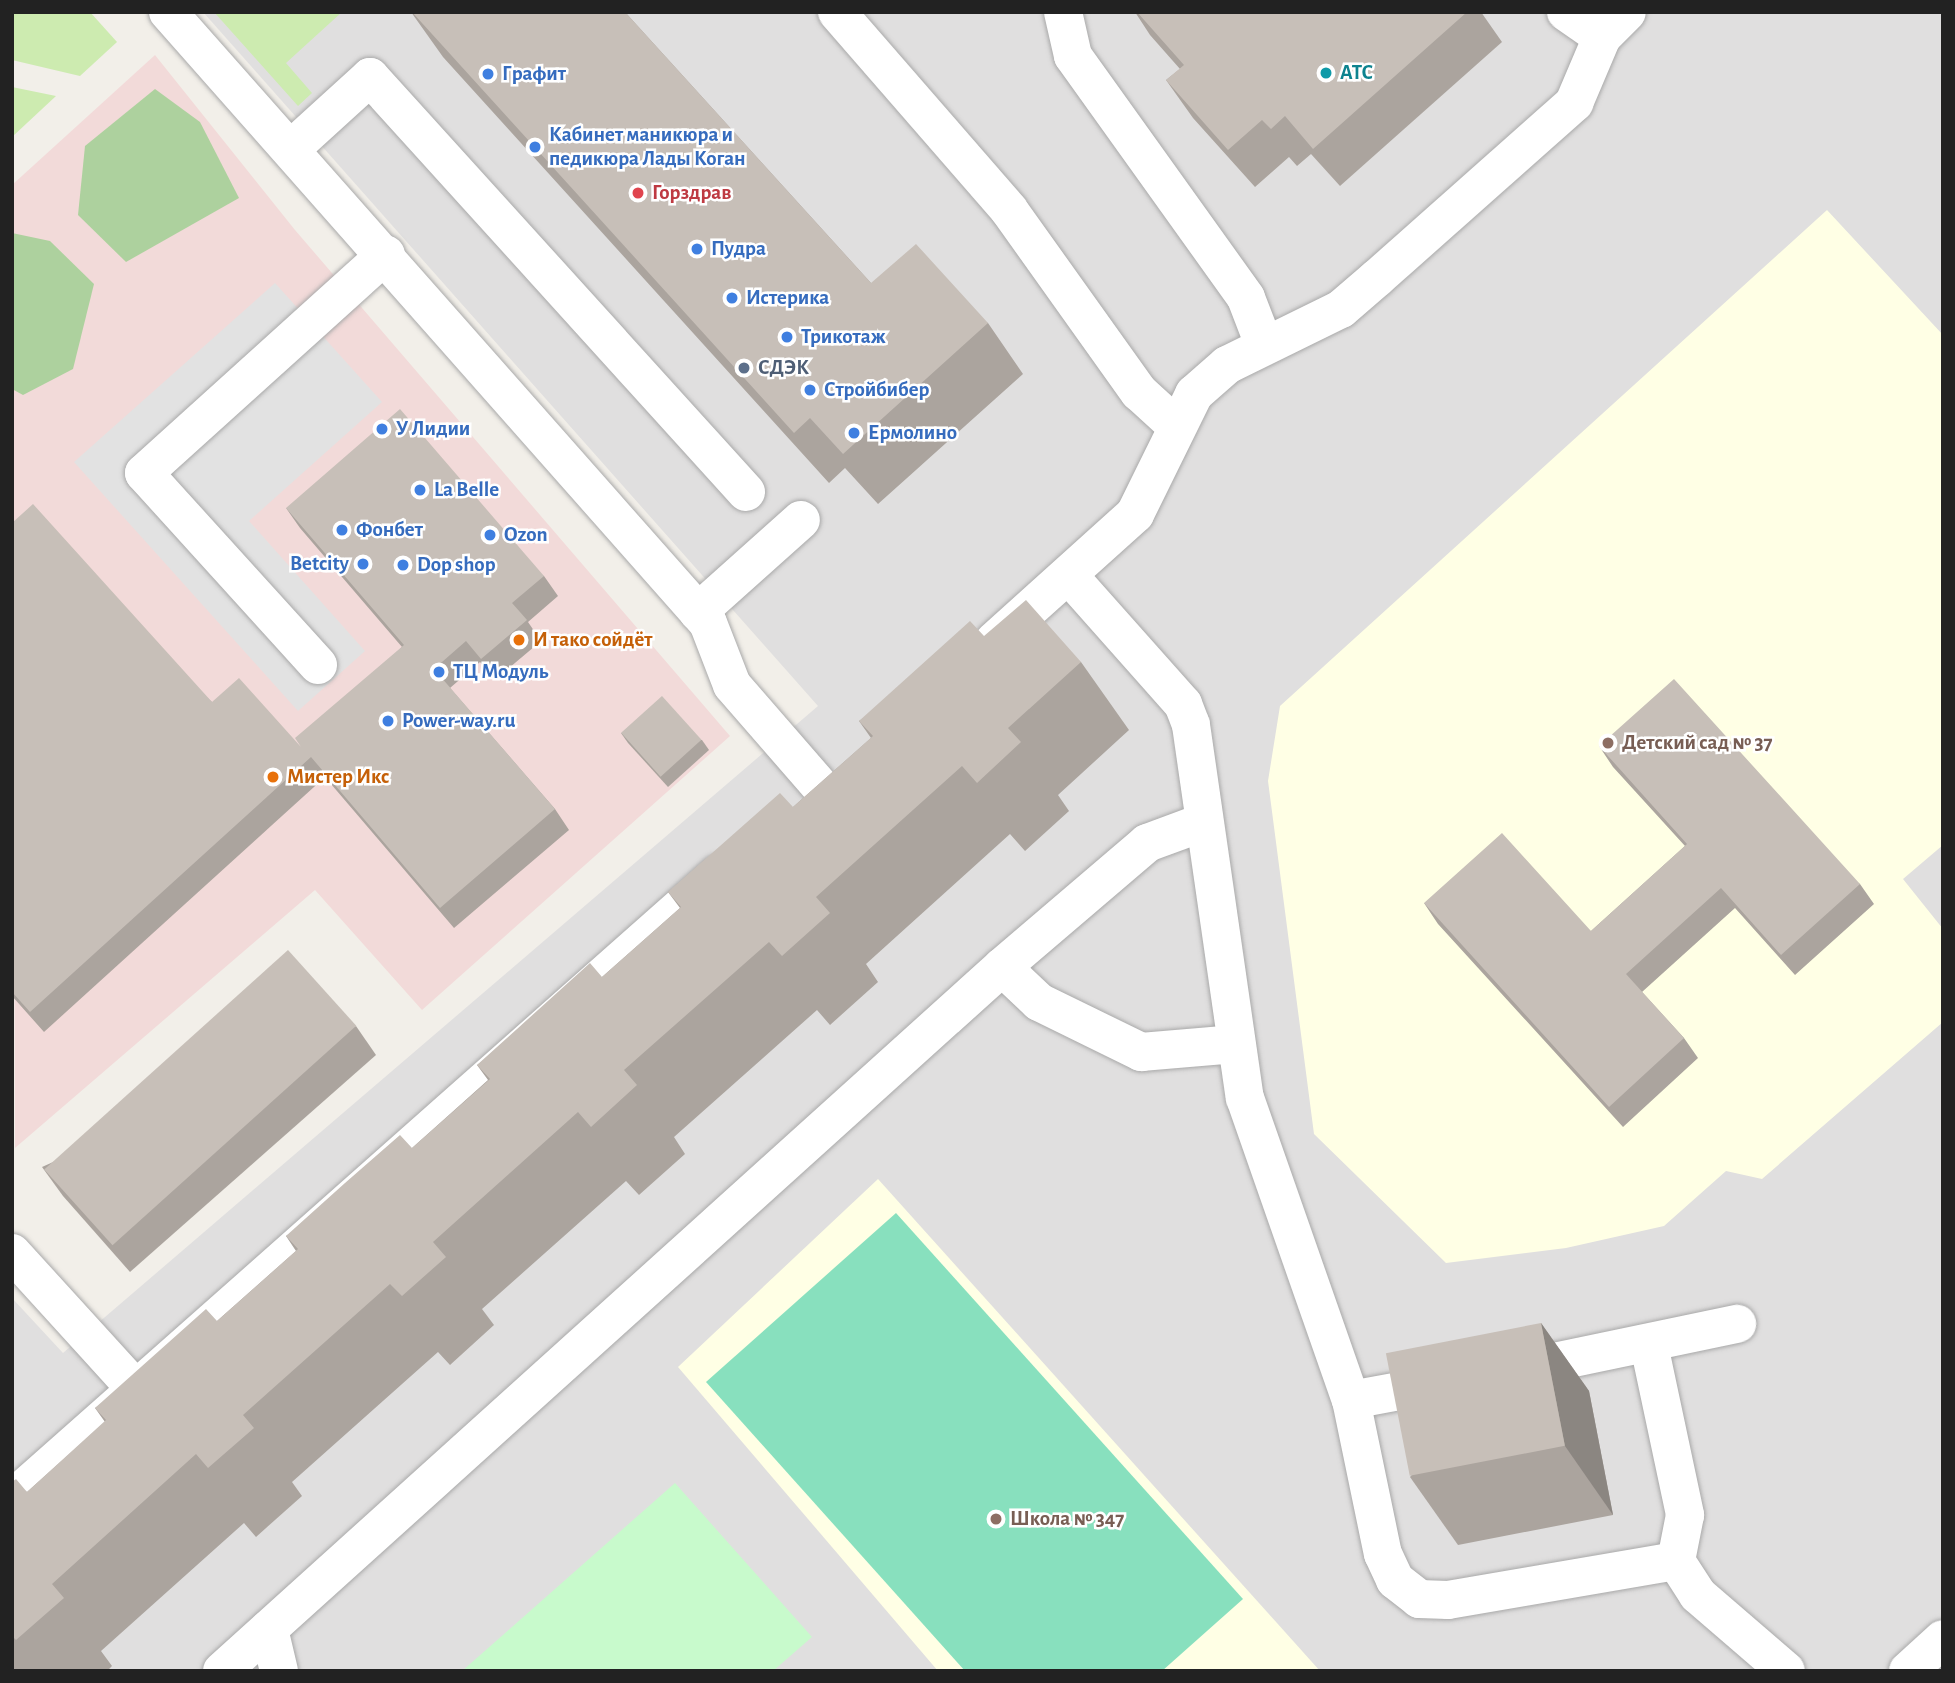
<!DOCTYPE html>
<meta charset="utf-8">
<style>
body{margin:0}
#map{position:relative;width:1955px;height:1683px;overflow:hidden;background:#f2efe9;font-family:"Alegreya Sans",sans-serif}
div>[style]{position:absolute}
.residential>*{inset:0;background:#e0dfdf}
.commercial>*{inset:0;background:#f2dad9}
.education>*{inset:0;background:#ffffe5}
.grass>*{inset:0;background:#cdebb0}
.forest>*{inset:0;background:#add19e}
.park>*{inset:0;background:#c8facc}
.pitch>*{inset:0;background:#88e0be}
.parking>*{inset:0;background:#e2e2e2}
.roads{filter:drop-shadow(0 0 2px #a9a9a9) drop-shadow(0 0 2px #a9a9a9)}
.minor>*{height:38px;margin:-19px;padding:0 19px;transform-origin:19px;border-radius:19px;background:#fff}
.wall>*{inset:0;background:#aba49e}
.shaded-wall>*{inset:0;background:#8b8681}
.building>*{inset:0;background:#c7bfb8;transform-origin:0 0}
.dots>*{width:19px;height:19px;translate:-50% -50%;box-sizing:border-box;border:4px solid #fff;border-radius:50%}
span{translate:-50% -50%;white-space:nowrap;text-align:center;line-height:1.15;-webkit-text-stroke:5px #fff;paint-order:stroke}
.culture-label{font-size:21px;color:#0d838f;font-weight:700}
.left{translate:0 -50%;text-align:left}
.shop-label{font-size:21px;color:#366cbe;font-weight:700}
.right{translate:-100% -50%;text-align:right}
.health-label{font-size:21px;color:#be3a42;font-weight:700}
.service-label{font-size:21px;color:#4e5e75;font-weight:700}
.food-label{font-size:21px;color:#c56008;font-weight:700}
.education-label{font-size:21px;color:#785e54;font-weight:700}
.frame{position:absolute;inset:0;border:14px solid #222;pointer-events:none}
</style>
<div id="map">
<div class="residential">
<i style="clip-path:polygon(203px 12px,1943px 12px,1943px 1671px,12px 1671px,12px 1298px,63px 1353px,818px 706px)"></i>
</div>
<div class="commercial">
<i style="clip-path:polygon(155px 55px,295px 230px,730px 736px,422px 1010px,315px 890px,15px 1148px,12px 185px)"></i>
</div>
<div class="education">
<i style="clip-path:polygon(1827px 210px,1943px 335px,1943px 845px,1903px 879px,1943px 929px,1943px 1022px,1762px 1179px,1726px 1171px,1664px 1226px,1566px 1248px,1446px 1263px,1314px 1134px,1268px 781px,1280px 706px)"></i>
<i style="clip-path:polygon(878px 1179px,1320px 1671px,938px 1671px,678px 1367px)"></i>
</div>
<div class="grass">
<i style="clip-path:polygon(12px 12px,90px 12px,117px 42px,80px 76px,12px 60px)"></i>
<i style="clip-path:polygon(214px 12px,342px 12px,286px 63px,312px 93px,298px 106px)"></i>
<i style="clip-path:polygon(12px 87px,56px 96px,12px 137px)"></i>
</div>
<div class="forest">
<i style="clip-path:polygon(155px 89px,200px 122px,239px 198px,126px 262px,78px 215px,85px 146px)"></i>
<i style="clip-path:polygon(12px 233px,50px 241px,94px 284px,73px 369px,23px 395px,12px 389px)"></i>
</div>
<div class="park">
<i style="clip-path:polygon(675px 1483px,812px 1637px,773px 1671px,462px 1671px)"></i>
</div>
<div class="pitch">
<i style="clip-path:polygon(896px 1213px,1243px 1599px,1162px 1671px,965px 1671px,706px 1382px)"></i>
</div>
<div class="parking">
<i style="clip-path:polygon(275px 283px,382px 402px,249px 521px,365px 651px,298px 711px,74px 462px)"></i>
</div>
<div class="roads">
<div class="minor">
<i style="left:168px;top:12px;width:815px;rotate:48.53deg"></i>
<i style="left:708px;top:623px;width:66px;rotate:68.8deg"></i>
<i style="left:732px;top:685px;width:133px;rotate:49deg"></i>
<i style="left:837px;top:12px;width:262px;rotate:49deg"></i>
<i style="left:1009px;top:210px;width:224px;rotate:54.5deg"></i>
<i style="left:1139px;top:392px;width:47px;rotate:42.4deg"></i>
<i style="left:1063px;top:12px;width:45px;rotate:77.2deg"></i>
<i style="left:1073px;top:56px;width:297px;rotate:54.4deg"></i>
<i style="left:1246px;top:298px;width:47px;rotate:68.9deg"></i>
<i style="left:1566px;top:12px;width:44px;rotate:34.8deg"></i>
<i style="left:291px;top:149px;width:107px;rotate:-42.3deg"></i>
<i style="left:370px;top:77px;width:560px;rotate:47.82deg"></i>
<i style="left:1071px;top:578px;width:169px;rotate:48.4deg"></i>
<i style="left:1183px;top:704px;width:22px;rotate:69deg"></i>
<i style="left:1191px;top:725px;width:377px;rotate:81.8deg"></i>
<i style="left:1245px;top:1098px;width:320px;rotate:70.7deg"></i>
<i style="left:1351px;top:1400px;width:157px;rotate:78.3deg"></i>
<i style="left:1383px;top:1554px;width:29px;rotate:65deg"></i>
<i style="left:1395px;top:1580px;width:31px;rotate:38deg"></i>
<i style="left:1419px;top:1599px;width:29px;rotate:2deg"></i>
<i style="left:1448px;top:1600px;width:231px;rotate:-9.7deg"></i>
<i style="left:1676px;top:1561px;width:40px;rotate:57.1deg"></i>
<i style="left:1698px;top:1595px;width:116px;rotate:40.8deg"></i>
<i style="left:698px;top:612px;width:138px;rotate:-41.8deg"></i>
<i style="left:994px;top:641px;width:190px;rotate:-42deg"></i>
<i style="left:1135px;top:514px;width:134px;rotate:-63.8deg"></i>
<i style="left:1194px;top:394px;width:44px;rotate:-41.3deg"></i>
<i style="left:1227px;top:365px;width:127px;rotate:-26.2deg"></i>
<i style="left:1341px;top:309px;width:48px;rotate:-40.7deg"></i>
<i style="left:1377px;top:278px;width:264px;rotate:-41.6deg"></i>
<i style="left:1574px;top:103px;width:72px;rotate:-67deg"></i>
<i style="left:1602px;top:37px;width:35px;rotate:-45deg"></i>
<i style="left:318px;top:665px;width:259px;rotate:-132.2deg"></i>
<i style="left:144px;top:473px;width:326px;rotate:-42.1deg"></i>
<i style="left:1002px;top:967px;width:51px;rotate:43.4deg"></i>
<i style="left:1039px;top:1002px;width:114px;rotate:26.1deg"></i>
<i style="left:1141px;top:1052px;width:95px;rotate:-4.8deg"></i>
<i style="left:12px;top:1253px;width:183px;rotate:47.7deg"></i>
<i style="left:1649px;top:1345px;width:174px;rotate:78deg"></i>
<i style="left:1685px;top:1515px;width:47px;rotate:101.1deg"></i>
<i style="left:1516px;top:1370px;width:226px;rotate:-11.8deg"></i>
<i style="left:1351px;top:1400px;width:94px;rotate:-10.5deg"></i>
<i style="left:12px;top:1499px;width:943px;rotate:-41.52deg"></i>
<i style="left:269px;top:1629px;width:43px;rotate:76.6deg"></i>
<i style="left:222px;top:1671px;width:1051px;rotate:-42.07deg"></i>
<i style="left:1002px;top:967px;width:191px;rotate:-40.5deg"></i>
<i style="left:1147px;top:843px;width:61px;rotate:-20.2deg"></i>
<i style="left:1908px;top:1671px;width:47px;rotate:-42.4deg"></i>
</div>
</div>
<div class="wall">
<i style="clip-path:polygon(411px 12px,625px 12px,871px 283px,988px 323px,1023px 374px,878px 504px,845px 468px,829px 483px,443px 57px)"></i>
<i style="clip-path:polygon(1135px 12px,1481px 12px,1502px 42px,1340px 186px,1311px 154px,1297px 166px,1289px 157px,1255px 187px,1193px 118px,1166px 80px,1180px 69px,1150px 35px)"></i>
<i style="clip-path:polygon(286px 508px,544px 576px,558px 596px,528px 622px,541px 641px,496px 679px,480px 662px,450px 688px,555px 809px,569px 830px,454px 928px,325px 777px,44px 1032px,12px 996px,12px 523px,212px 702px,301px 747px,402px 647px,300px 528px)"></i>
<i style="clip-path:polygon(984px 636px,1081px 662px,1129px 730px,1058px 795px,1069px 811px,1025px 851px,1010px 834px,866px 964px,878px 982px,830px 1025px,817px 1010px,674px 1137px,685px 1154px,639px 1195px,626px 1181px,482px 1309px,494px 1325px,450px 1365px,438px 1352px,292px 1482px,302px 1496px,256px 1537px,244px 1523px,101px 1651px,112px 1666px,107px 1671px,12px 1671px,12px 1482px,27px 1492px,105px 1422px,95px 1408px,217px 1321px,296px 1251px,286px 1236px,412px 1148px,488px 1080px,477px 1065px,602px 977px,680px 908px,668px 892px,793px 807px,871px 738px,859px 721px)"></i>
<i style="clip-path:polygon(621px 733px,702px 740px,709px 750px,668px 787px,628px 743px)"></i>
<i style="clip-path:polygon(1599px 746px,1860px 884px,1874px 904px,1795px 975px,1735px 908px,1642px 992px,1684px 1038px,1698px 1058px,1623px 1127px,1438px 924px,1424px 903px,1591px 931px,1685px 846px,1613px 767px)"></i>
<i style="clip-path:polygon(356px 1026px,376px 1055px,130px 1272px,63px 1196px,42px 1167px)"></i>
<i style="clip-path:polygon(1541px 1323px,1589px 1391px,1613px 1515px,1458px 1545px,1410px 1477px)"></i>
</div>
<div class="shaded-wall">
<i style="clip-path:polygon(1541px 1323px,1589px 1391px,1613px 1515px,1565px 1446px)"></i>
</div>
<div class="building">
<i style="clip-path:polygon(412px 12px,625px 12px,871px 283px,916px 244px,988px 323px,843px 454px,810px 418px,794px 433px)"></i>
<i style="clip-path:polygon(1137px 12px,1467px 12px,1313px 149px,1285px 116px,1271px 129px,1262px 120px,1228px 150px,1166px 80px,1184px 65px)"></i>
<i style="clip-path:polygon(400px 409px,544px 576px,512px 603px,527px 620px,481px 659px,466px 641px,434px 669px,555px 809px,440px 908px,311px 757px,30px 1012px,12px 992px,12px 523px,33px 504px,212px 702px,239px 678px,301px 747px,295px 738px,404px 645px,286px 508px)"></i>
<i style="clip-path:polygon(1026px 600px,1081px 662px,1008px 728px,1021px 742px,977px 783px,962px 766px,816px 897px,830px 913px,782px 956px,769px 942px,624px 1070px,637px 1085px,591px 1127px,578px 1112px,433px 1242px,446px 1257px,402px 1296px,390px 1284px,243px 1415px,254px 1428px,208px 1468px,196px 1454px,52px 1584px,64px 1598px,16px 1640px,12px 1636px,12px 1482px,16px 1479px,27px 1492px,106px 1420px,95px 1408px,206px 1309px,217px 1321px,298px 1249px,286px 1236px,345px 1183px,400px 1135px,412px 1148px,490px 1079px,477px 1065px,590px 963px,602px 977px,681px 907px,668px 892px,780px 793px,793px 807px,873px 736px,859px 721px,970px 621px,984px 636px)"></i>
<i style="clip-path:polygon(1674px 679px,1860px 884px,1781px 955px,1721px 888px,1626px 974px,1684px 1038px,1609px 1107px,1424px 903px,1502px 833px,1591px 931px,1687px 844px,1599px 746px)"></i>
<i style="left:662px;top:696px;width:59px;height:55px;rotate:48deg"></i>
<i style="left:288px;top:950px;width:102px;height:328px;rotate:48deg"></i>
<i style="left:1541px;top:1323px;width:125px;height:158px;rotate:79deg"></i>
</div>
<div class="dots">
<i style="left:1326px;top:73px;background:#0f9aa8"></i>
<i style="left:488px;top:74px;background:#3f7fe0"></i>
<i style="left:535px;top:147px;background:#3f7fe0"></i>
<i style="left:638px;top:193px;background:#e0444e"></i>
<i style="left:697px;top:249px;background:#3f7fe0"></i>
<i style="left:732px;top:298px;background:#3f7fe0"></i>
<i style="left:787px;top:337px;background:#3f7fe0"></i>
<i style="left:744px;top:368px;background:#5c6f8a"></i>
<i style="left:810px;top:390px;background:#3f7fe0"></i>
<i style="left:382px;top:429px;background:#3f7fe0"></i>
<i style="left:854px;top:433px;background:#3f7fe0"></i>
<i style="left:420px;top:490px;background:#3f7fe0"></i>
<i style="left:342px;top:530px;background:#3f7fe0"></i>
<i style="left:490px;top:535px;background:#3f7fe0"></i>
<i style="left:363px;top:564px;background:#3f7fe0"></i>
<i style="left:403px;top:565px;background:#3f7fe0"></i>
<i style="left:519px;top:640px;background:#e8710a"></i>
<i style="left:439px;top:672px;background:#3f7fe0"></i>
<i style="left:388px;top:721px;background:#3f7fe0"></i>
<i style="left:1608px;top:743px;background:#8d6e63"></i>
<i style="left:273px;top:777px;background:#e8710a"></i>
<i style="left:996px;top:1519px;background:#8d6e63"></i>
</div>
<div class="culture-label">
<span class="left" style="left:1340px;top:73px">АТС</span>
</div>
<div class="shop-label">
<span class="left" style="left:502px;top:74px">Графит</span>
<span class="left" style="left:549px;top:147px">Кабинет маникюра и<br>педикюра Лады Коган</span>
<span class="left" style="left:711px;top:249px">Пудра</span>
<span class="left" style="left:746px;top:298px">Истерика</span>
<span class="left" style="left:801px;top:337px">Трикотаж</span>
<span class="left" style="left:824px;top:390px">Стройбибер</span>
<span class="left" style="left:396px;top:429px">У Лидии</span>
<span class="left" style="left:868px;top:433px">Ермолино</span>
<span class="left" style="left:434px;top:490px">La Belle</span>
<span class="left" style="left:356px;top:530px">Фонбет</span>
<span class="left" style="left:504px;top:535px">Ozon</span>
<span class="right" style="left:349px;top:564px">Betcity</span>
<span class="left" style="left:417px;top:565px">Dop shop</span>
<span class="left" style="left:453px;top:672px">ТЦ Модуль</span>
<span class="left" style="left:402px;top:721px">Power-way.ru</span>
</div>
<div class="health-label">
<span class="left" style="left:652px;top:193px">Горздрав</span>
</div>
<div class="service-label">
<span class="left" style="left:758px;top:368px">СДЭК</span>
</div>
<div class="food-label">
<span class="left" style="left:533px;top:640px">И тако сойдёт</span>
<span class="left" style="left:287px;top:777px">Мистер Икс</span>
</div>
<div class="education-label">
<span class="left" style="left:1622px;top:743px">Детский сад № 37</span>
<span class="left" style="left:1010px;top:1519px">Школа № 347</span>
</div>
<div class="frame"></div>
</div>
